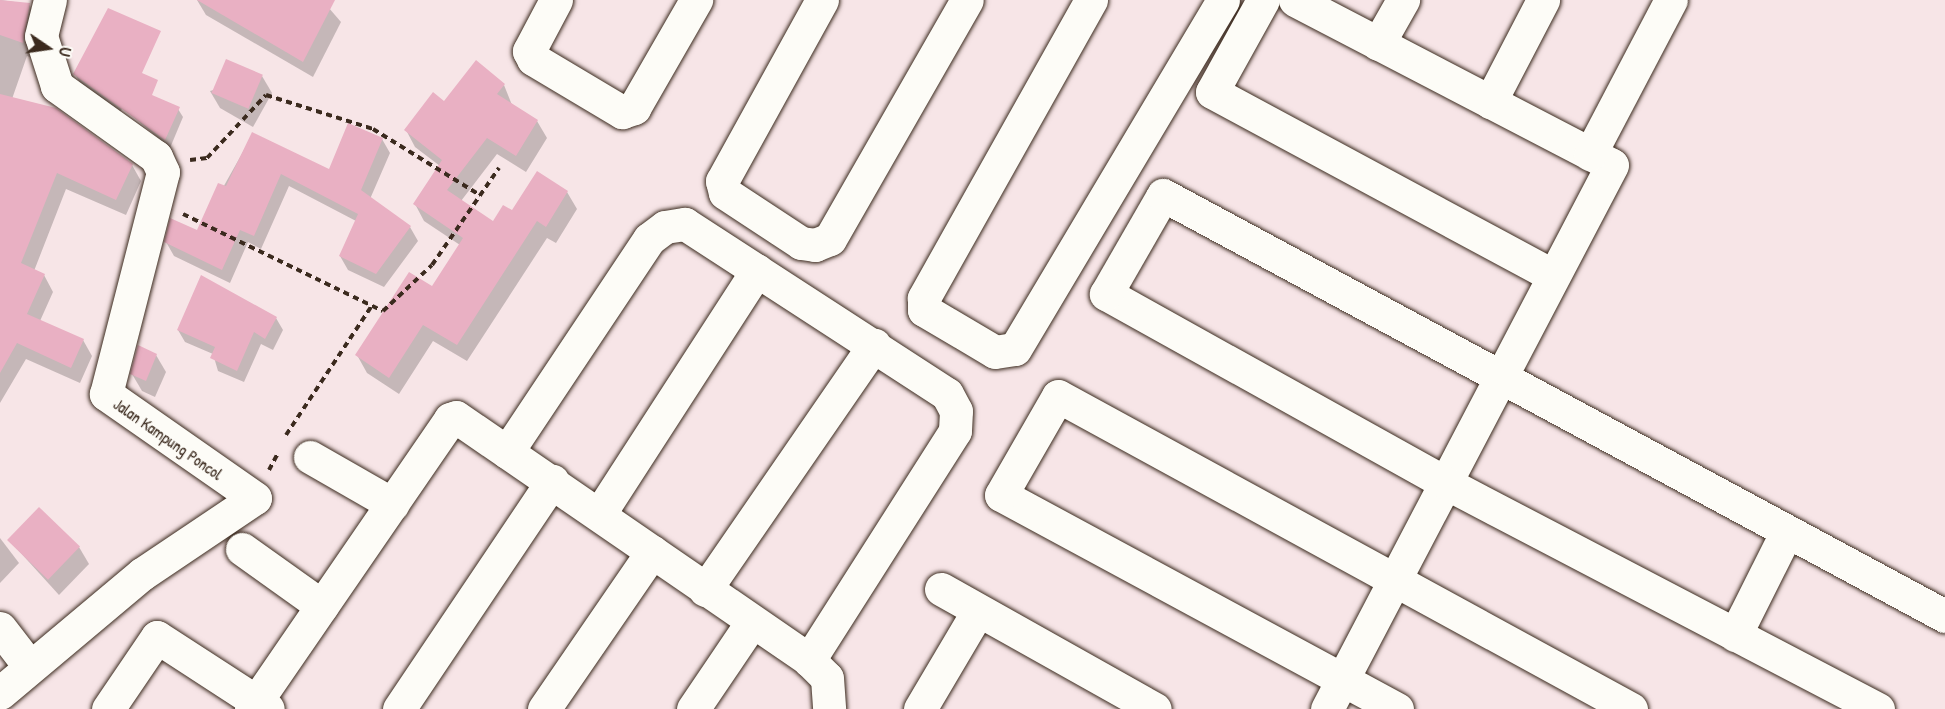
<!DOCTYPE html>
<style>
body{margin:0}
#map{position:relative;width:1945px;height:709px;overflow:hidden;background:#f7e5e7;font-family:"Patrick Hand",sans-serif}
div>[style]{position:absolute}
.shadow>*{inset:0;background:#0003}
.building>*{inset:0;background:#e9b0c3;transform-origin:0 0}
.path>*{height:4px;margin-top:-2px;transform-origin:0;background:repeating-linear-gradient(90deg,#3b2a1e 0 6px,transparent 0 10.5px)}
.roads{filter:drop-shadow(0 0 2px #3b2a1e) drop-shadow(0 0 2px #3b2a1e)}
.street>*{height:33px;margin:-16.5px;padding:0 16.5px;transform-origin:16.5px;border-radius:16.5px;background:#fdfcf7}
span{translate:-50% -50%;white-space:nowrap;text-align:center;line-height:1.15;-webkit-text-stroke:4.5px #fdfcf7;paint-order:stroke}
.street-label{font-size:16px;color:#3b2a1e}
.north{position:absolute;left:18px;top:18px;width:60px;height:60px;-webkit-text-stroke:4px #fdfcf7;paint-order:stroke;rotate:103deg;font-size:16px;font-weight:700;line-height:24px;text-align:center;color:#3b2a1e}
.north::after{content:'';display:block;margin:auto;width:21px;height:27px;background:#3b2a1e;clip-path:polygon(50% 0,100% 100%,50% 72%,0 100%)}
</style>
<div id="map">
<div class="shadow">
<i style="clip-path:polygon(0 0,29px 4px,38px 21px,32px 58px,27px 56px,12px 99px,132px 165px,141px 181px,126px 215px,66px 189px,34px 271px,44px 275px,53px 292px,40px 321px,83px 340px,92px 356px,80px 383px,26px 359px,0 403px)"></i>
<i style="clip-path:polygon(197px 0,322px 0,341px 22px,313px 77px,206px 15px)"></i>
<i style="clip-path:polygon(149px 40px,119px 116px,85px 92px,75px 74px)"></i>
<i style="clip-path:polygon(262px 76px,272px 93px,253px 127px,220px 108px,210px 91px)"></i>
<i style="clip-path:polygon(504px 85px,512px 105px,537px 121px,547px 138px,526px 172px,497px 154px,461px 201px,493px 223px,512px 213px,537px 173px,567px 192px,577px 209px,556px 243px,547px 238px,467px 361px,433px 341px,399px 394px,367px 373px,357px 355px,432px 288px,460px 245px,424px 221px,415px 204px,440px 166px,415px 147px,406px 130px,444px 103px)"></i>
<i style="clip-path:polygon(178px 109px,183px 117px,170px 148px,130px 114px)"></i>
<i style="clip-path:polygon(253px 134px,330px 172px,382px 139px,390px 153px,370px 199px,410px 227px,418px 241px,384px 287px,348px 270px,340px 256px,356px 221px,289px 186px,261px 249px,248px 242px,230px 283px,174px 256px,166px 242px,198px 232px)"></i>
<i style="clip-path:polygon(276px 318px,283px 330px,273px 350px,261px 344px,244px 382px,218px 371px,213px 354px,185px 342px,178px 330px)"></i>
<i style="clip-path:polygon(156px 355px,166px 372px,155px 397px,142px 391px,132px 374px)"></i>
<i style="clip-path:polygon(0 538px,19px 563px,0 583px)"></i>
<i style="clip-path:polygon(9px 540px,79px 547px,89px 564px,59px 595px)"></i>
</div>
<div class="building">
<i style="clip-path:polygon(0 0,30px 3px,23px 43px,0 35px)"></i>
<i style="clip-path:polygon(197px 0,335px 0,303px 62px)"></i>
<i style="clip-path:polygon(108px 8px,161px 31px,142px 73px,158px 80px,152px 95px,180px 107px,165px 140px,73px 74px)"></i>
<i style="left:226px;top:59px;width:40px;height:37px;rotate:23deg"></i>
<i style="clip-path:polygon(476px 60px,505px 84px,497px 94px,538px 120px,516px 156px,487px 138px,447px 190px,493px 221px,503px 205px,512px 210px,537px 171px,568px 191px,546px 227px,537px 221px,457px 345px,423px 325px,389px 378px,355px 355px,409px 272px,432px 286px,463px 238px,413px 204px,442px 160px,404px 130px,433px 92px,444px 101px)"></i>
<i style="clip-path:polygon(0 94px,56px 108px,133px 164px,116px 200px,57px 173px,21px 263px,45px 274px,27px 314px,84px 339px,71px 368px,17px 343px,0 373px)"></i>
<i style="clip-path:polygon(348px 123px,383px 138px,361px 190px,411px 226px,376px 274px,339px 256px,358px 214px,281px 174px,254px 236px,240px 230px,222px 270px,164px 242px,170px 218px,197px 230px,218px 183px,226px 186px,252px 132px,329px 169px)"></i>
<i style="clip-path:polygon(201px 275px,277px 317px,265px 339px,254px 332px,237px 371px,210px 358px,215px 347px,177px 330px)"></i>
<i style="clip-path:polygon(138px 345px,157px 354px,146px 381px,130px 374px)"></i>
<i style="left:39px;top:507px;width:57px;height:46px;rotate:44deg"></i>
</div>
<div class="path">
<i style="left:190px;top:160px;width:17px;rotate:-7deg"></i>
<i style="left:207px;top:158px;width:86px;rotate:-46.9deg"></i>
<i style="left:266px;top:95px;width:112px;rotate:17.6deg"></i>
<i style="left:373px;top:129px;width:126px;rotate:31.7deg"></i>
<i style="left:183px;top:214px;width:222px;rotate:25.9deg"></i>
<i style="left:383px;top:311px;width:67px;rotate:-43.2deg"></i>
<i style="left:432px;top:265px;width:118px;rotate:-55.4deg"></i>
<i style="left:286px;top:435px;width:154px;rotate:-56.4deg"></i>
<i style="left:269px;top:470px;width:19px;rotate:-62deg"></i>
</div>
<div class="roads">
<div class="street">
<i style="left:556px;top:0;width:58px;rotate:117.9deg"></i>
<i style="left:529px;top:51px;width:9px;rotate:63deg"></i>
<i style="left:533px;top:59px;width:104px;rotate:30.8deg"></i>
<i style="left:622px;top:112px;width:13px;rotate:-18deg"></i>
<i style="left:634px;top:108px;width:125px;rotate:-60.1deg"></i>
<i style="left:822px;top:0;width:207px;rotate:118.9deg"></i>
<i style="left:722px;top:181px;width:12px;rotate:76deg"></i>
<i style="left:725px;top:193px;width:91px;rotate:33.3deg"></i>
<i style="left:801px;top:243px;width:14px;rotate:8deg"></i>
<i style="left:815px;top:245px;width:16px;rotate:-22deg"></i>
<i style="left:830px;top:239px;width:275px;rotate:-60.2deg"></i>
<i style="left:1091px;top:0;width:342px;rotate:119.3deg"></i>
<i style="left:924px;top:298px;width:12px;rotate:90deg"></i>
<i style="left:924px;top:310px;width:82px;rotate:30.6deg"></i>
<i style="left:995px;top:352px;width:20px;rotate:-9deg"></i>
<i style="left:1015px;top:349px;width:406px;rotate:-59.2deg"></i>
<i style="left:1263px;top:0;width:105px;rotate:119deg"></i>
<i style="left:1212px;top:92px;width:386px;rotate:28.3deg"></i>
<i style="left:1295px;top:0;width:357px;rotate:27.5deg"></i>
<i style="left:1612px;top:165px;width:614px;rotate:117.65deg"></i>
<i style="left:1378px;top:44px;width:51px;rotate:-60.4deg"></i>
<i style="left:1490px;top:102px;width:115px;rotate:-62.5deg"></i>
<i style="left:1590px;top:154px;width:174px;rotate:-62.3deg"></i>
<i style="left:507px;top:452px;width:256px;rotate:-56.3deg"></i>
<i style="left:649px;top:239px;width:20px;rotate:-37deg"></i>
<i style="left:665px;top:227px;width:20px;rotate:-9deg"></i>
<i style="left:685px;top:224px;width:312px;rotate:33deg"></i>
<i style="left:947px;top:394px;width:19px;rotate:62deg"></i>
<i style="left:956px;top:411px;width:20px;rotate:93deg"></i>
<i style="left:955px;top:431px;width:272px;rotate:122.5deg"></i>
<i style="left:310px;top:457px;width:95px;rotate:29.8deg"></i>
<i style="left:600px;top:513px;width:289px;rotate:-57.1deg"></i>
<i style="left:242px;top:549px;width:98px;rotate:35.5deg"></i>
<i style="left:941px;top:589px;width:245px;rotate:29.3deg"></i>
<i style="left:705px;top:590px;width:298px;rotate:-55.4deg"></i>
<i style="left:0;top:628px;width:49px;rotate:52.4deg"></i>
<i style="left:1735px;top:635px;width:114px;rotate:-63.4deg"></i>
<i style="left:0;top:693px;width:185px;rotate:-40deg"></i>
<i style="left:142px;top:574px;width:136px;rotate:-33.9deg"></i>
<i style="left:255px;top:498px;width:182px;rotate:-145.1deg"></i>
<i style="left:106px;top:394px;width:229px;rotate:-75.6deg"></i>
<i style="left:163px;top:172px;width:17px;rotate:-115deg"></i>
<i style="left:156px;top:157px;width:122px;rotate:-144.4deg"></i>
<i style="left:57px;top:86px;width:52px;rotate:-107.7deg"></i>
<i style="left:41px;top:36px;width:37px;rotate:-76deg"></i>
<i style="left:108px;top:709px;width:87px;rotate:-55.8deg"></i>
<i style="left:157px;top:637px;width:132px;rotate:33deg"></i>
<i style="left:251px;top:709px;width:352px;rotate:-55.5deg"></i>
<i style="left:450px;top:419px;width:6px;rotate:-18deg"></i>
<i style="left:456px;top:417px;width:429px;rotate:34.5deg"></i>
<i style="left:809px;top:660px;width:25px;rotate:45deg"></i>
<i style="left:827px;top:678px;width:31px;rotate:86deg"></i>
<i style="left:399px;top:709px;width:275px;rotate:-56.1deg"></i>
<i style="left:544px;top:709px;width:191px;rotate:-55.5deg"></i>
<i style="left:693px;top:709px;width:105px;rotate:-55.9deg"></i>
<i style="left:920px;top:709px;width:114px;rotate:-59.4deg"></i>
<i style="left:1397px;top:709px;width:450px;rotate:-151.6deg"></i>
<i style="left:1001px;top:495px;width:114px;rotate:-60.1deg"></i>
<i style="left:1058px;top:396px;width:653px;rotate:28.65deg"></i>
<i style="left:1878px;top:709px;width:490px;rotate:-152.4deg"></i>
<i style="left:1444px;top:482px;width:387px;rotate:-150.9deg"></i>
<i style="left:1106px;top:294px;width:114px;rotate:-60.1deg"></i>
<i style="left:1163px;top:195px;width:888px;rotate:28.3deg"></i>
</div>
</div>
<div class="street-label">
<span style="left:168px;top:439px;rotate:35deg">Jalan Kampung Poncol</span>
</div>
<div class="north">U</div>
</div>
